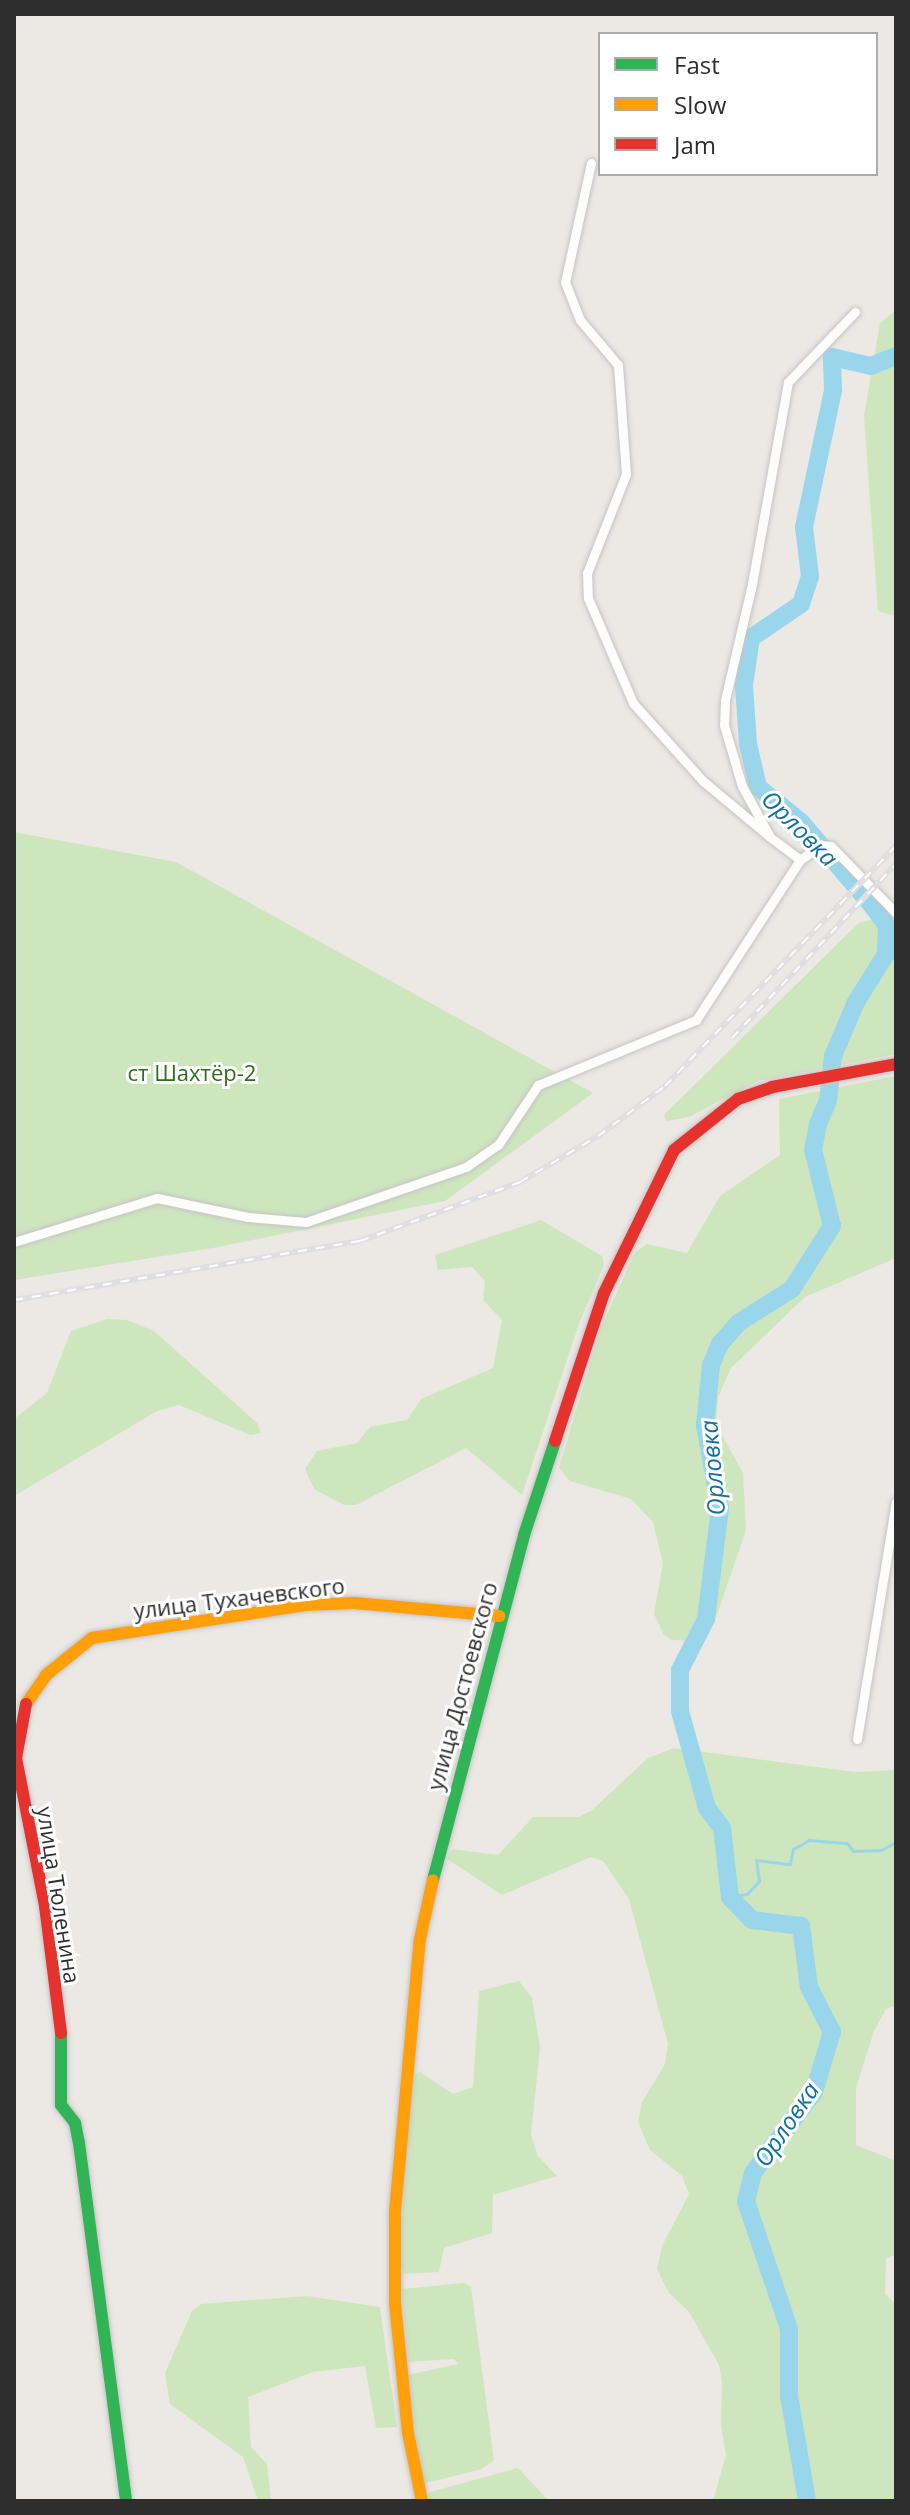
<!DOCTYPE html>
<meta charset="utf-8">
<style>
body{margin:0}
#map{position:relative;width:910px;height:2515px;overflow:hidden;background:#ece8e4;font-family:"Open Sans",sans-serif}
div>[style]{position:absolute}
.green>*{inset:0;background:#cee6be}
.stream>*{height:3px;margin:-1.5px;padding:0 1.5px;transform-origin:1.5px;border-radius:1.5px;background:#99d6ec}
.river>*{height:18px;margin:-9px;padding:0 9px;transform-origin:9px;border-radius:9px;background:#99d6ec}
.roads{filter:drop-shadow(0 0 2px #c5c4c5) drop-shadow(0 0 2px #c5c4c5)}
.street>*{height:9px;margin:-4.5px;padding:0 4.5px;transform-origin:4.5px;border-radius:4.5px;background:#fcfcfb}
.fast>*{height:12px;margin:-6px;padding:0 6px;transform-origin:6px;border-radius:6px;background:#30b455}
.slow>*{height:12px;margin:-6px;padding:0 6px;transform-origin:6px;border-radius:6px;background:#ff9f0a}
.jam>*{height:12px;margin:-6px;padding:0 6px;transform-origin:6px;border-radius:6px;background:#e5322d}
.rail>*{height:6px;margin-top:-3px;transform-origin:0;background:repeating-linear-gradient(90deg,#fff 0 9px,#dfdfe1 0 18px);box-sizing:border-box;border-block:2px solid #dfdfe1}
span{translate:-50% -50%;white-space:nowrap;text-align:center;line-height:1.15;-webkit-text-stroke:6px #fff;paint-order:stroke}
.park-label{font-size:22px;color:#2c6e1b}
.street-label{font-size:22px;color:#2e2e2e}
.water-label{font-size:24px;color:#0d6fa3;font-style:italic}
.frame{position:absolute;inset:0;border:16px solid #2e2e2e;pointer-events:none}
.legend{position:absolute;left:598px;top:32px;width:280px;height:144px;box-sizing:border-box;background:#fff;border:2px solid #ababab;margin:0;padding:10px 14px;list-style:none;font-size:24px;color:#2e2e2e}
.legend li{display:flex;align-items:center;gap:16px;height:40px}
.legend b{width:40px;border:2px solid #ababab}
</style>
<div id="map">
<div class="green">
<i style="clip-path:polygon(896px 310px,896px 616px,878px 611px,864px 416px,880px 323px)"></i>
<i style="clip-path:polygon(14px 832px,176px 862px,593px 1093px,445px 1201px,213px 1248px,14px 1280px)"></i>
<i style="clip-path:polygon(877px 918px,896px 932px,896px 1054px,758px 1081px,689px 1117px,666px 1121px,664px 1115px,832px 949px,859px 923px)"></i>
<i style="clip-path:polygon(896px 1076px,896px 1258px,805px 1297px,731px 1368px,718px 1397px,716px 1424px,743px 1473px,746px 1530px,717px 1615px,701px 1641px,672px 1640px,664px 1635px,654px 1614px,663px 1563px,653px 1522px,631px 1499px,570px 1481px,559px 1468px,600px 1331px,635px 1252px,647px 1244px,687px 1253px,720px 1196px,780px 1155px,779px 1099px)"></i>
<i style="clip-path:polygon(541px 1220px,602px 1256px,604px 1265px,579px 1324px,522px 1495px,466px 1448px,356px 1505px,344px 1505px,314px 1489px,305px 1469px,317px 1451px,357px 1443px,370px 1427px,407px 1420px,421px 1399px,493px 1368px,502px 1320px,483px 1300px,485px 1281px,472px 1267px,438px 1270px,435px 1255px)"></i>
<i style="clip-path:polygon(107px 1319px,127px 1320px,154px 1331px,257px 1423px,261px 1433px,250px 1435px,179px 1405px,157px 1411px,14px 1496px,14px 1419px,47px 1393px,71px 1331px)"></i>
<i style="clip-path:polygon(674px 1748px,855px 1772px,896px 1770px,896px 2005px,886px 2009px,874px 2031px,856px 2088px,856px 2145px,896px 2161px,896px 2254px,886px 2259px,885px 2294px,896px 2304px,896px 2501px,713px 2501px,726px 2455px,721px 2426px,722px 2382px,719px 2365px,689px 2312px,669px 2293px,657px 2269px,662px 2246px,689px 2194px,682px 2176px,650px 2150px,638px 2122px,642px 2102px,665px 2064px,668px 2044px,629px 1899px,603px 1861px,591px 1857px,502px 1895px,447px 1859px,452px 1849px,498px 1855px,533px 1817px,578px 1817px,591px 1811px,648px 1758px)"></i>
<i style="clip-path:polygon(519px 1981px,532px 1998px,540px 2047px,531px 2135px,538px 2156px,557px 2176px,493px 2195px,492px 2233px,444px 2248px,439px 2272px,404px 2274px,400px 2265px,409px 2079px,420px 2072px,453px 2094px,473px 2087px,479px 1991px)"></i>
<i style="clip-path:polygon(464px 2283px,471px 2287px,494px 2460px,482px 2469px,426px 2483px,420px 2477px,407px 2375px,458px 2364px,454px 2359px,408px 2362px,402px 2289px)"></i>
<i style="clip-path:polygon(307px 2296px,380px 2307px,397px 2427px,376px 2428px,365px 2366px,313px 2372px,248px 2397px,251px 2447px,267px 2464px,271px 2501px,258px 2501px,243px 2457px,170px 2404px,165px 2373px,192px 2311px,201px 2304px)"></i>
<i style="clip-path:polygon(518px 2468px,549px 2501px,427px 2501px,430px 2492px)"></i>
</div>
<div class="stream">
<i style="left:730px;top:1897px;width:17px;rotate:-10deg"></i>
<i style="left:747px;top:1894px;width:18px;rotate:-47deg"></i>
<i style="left:759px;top:1881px;width:21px;rotate:-98deg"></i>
<i style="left:756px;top:1860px;width:34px;rotate:7deg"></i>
<i style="left:790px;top:1864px;width:15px;rotate:-79deg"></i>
<i style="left:793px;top:1849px;width:18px;rotate:-29deg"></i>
<i style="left:809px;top:1840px;width:38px;rotate:5deg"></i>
<i style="left:847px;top:1843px;width:10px;rotate:53deg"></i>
<i style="left:853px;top:1851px;width:28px;rotate:-2deg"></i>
<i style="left:881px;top:1850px;width:17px;rotate:-28deg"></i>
</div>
<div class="river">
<i style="left:807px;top:2501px;width:107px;rotate:-99.7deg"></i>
<i style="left:789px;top:2396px;width:67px;rotate:-90deg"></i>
<i style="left:789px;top:2329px;width:135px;rotate:-108.6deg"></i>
<i style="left:746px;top:2201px;width:29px;rotate:-76deg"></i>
<i style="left:753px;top:2173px;width:101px;rotate:-53deg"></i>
<i style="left:814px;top:2092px;width:63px;rotate:-73.3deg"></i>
<i style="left:832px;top:2032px;width:51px;rotate:-117.1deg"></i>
<i style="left:809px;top:1987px;width:62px;rotate:-97.5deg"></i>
<i style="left:801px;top:1926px;width:49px;rotate:-173deg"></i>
<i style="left:752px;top:1920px;width:32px;rotate:-134deg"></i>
<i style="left:730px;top:1897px;width:69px;rotate:-96.6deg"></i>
<i style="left:722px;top:1828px;width:25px;rotate:-127deg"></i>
<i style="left:707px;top:1808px;width:101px;rotate:-105.6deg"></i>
<i style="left:680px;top:1711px;width:41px;rotate:-90deg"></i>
<i style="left:680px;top:1670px;width:57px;rotate:-63deg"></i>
<i style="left:706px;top:1619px;width:112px;rotate:-82.8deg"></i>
<i style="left:720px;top:1508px;width:84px;rotate:-100.2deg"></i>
<i style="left:705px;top:1425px;width:60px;rotate:-84.3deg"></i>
<i style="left:711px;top:1365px;width:23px;rotate:-67deg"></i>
<i style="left:720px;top:1344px;width:28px;rotate:-49deg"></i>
<i style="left:738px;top:1323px;width:64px;rotate:-32.2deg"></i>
<i style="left:792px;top:1289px;width:75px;rotate:-57.6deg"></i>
<i style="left:832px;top:1226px;width:78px;rotate:-104deg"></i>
<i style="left:813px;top:1150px;width:26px;rotate:-79deg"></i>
<i style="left:818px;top:1124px;width:25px;rotate:-67deg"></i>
<i style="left:828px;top:1101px;width:45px;rotate:-83.7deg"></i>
<i style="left:833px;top:1056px;width:59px;rotate:-66.9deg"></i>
<i style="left:856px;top:1002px;width:57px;rotate:-58deg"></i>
<i style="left:886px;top:954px;width:28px;rotate:-88deg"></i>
<i style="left:887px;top:926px;width:22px;rotate:-126deg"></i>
<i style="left:874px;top:908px;width:113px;rotate:-130.3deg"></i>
<i style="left:801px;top:822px;width:55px;rotate:-140.9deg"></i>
<i style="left:758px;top:787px;width:44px;rotate:-103.1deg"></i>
<i style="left:748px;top:744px;width:59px;rotate:-93.9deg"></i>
<i style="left:744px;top:685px;width:48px;rotate:-81.5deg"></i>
<i style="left:751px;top:638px;width:60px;rotate:-34.2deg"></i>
<i style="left:801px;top:604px;width:29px;rotate:-72deg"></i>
<i style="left:810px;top:576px;width:49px;rotate:-97deg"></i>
<i style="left:804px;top:527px;width:140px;rotate:-78deg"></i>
<i style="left:833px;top:390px;width:33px;rotate:-92deg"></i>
<i style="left:832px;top:357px;width:40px;rotate:13deg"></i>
<i style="left:871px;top:366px;width:27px;rotate:-22deg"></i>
</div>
<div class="roads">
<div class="street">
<i style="left:591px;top:163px;width:122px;rotate:102.3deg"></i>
<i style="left:565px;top:282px;width:41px;rotate:68.5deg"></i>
<i style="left:580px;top:320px;width:59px;rotate:49.8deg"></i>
<i style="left:618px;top:365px;width:109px;rotate:85.8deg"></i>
<i style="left:626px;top:474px;width:106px;rotate:111.5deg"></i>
<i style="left:587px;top:573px;width:25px;rotate:88deg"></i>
<i style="left:588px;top:598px;width:114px;rotate:66.8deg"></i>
<i style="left:633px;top:703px;width:105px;rotate:48.1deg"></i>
<i style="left:703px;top:781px;width:87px;rotate:39.9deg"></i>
<i style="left:855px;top:312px;width:97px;rotate:133.7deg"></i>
<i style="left:788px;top:382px;width:205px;rotate:100.1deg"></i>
<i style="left:752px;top:584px;width:119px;rotate:103.1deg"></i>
<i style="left:725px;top:700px;width:25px;rotate:92deg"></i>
<i style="left:724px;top:725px;width:64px;rotate:73.6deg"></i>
<i style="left:742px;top:786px;width:58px;rotate:61.2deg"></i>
<i style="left:770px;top:837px;width:38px;rotate:37deg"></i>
<i style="left:800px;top:860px;width:26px;rotate:-36deg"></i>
<i style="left:821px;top:845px;width:10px;rotate:6deg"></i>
<i style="left:831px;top:846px;width:93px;rotate:45.9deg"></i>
<i style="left:14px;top:1242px;width:150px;rotate:-17.1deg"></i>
<i style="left:157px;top:1198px;width:93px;rotate:11.8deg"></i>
<i style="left:248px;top:1217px;width:58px;rotate:4.9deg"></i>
<i style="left:306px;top:1222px;width:169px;rotate:-19deg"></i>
<i style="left:466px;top:1167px;width:39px;rotate:-35deg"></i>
<i style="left:498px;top:1145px;width:72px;rotate:-56.3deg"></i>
<i style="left:538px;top:1085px;width:171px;rotate:-22.4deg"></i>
<i style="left:696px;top:1020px;width:191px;rotate:-57deg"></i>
<i style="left:857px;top:1739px;width:240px;rotate:-80.7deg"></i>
</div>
<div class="fast">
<i style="left:433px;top:1880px;width:357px;rotate:-75.2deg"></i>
<i style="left:524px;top:1535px;width:99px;rotate:-71.7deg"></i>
<i style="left:61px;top:2033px;width:72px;rotate:90deg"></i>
<i style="left:61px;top:2105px;width:23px;rotate:52deg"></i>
<i style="left:75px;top:2123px;width:20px;rotate:79deg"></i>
<i style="left:79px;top:2143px;width:361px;rotate:82.5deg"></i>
</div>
<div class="slow">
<i style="left:26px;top:1704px;width:35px;rotate:-55deg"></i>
<i style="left:46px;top:1675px;width:59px;rotate:-38.8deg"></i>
<i style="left:92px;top:1638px;width:216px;rotate:-8.8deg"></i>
<i style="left:305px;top:1605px;width:49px;rotate:-2.3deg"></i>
<i style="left:354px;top:1603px;width:146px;rotate:5.1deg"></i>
<i style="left:422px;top:2501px;width:69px;rotate:-101.6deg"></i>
<i style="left:408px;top:2433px;width:131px;rotate:-95.7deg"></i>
<i style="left:395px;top:2303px;width:91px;rotate:-90deg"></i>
<i style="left:395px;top:2212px;width:274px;rotate:-84.8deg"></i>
<i style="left:420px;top:1939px;width:60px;rotate:-77.6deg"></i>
</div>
<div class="jam">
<i style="left:555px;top:1441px;width:156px;rotate:-71.7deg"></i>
<i style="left:604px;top:1293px;width:159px;rotate:-63.9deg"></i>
<i style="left:674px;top:1150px;width:82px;rotate:-38.6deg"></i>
<i style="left:738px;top:1099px;width:36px;rotate:-19deg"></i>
<i style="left:772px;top:1087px;width:126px;rotate:-10.5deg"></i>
<i style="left:26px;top:1704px;width:55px;rotate:100.5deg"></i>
<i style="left:16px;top:1758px;width:151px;rotate:78.9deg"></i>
<i style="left:45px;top:1906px;width:128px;rotate:82.8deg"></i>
</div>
</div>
<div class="rail">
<i style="left:732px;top:1038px;width:239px;rotate:-46.7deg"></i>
<i style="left:14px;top:1300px;width:351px;rotate:-9.7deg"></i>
<i style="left:360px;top:1241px;width:171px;rotate:-20.2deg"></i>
<i style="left:520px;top:1182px;width:91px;rotate:-30.5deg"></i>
<i style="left:598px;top:1136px;width:84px;rotate:-36.7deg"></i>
<i style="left:665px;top:1086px;width:333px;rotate:-46.1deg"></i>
</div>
<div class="park-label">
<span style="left:192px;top:1073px">ст Шахтёр-2</span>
</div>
<div class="street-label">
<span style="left:239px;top:1598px;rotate:-7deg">улица Тухачевского</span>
<span style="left:462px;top:1686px;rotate:-75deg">улица Достоевского</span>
<span style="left:59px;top:1895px;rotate:81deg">улица Тюленина</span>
</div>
<div class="water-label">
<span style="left:800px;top:828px;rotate:45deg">Орловка</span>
<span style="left:712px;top:1468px;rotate:-95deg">Орловка</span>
<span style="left:786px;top:2124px;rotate:-56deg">Орловка</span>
</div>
<div class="frame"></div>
<ul class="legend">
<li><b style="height:10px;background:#30b455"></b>Fast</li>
<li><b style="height:10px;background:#ff9f0a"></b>Slow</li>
<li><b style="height:10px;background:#e5322d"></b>Jam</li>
</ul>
</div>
